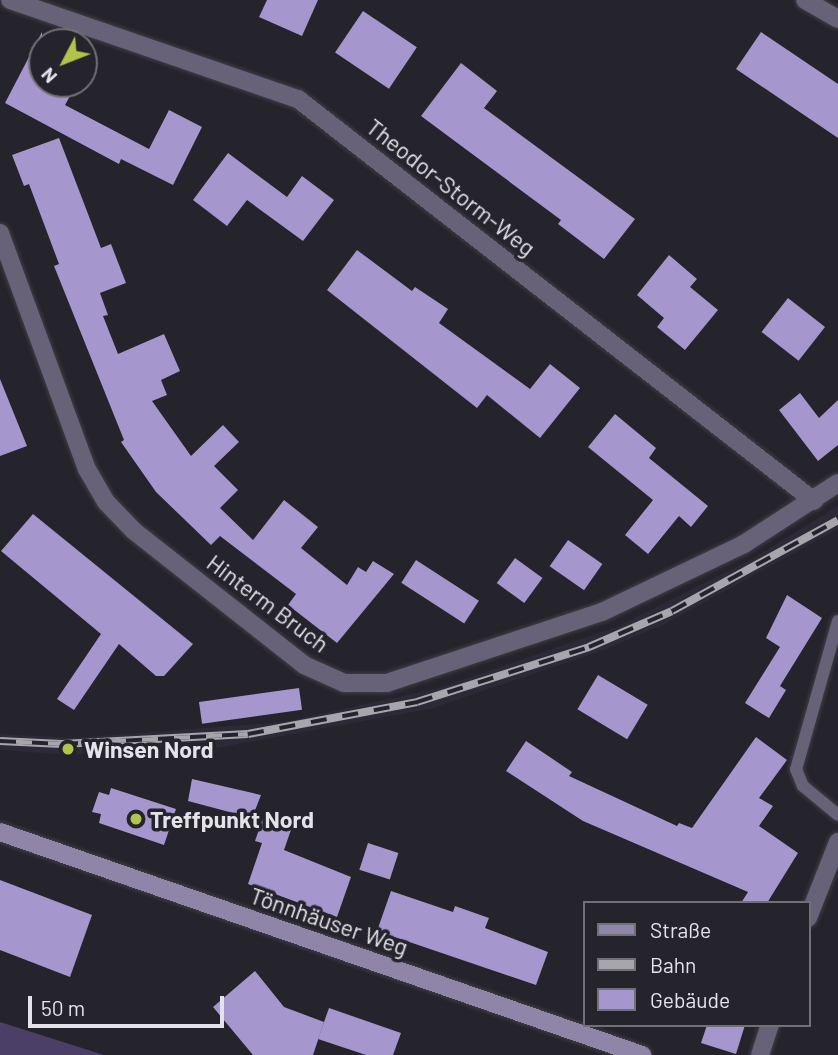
<!DOCTYPE html>
<meta charset="utf-8">
<style>
body{margin:0}
#map{position:relative;width:838px;height:1055px;overflow:hidden;background:#25232b;font-family:Barlow,sans-serif}
div>[style]{position:absolute}
.built>*{inset:0;background:#2d2937}
.green>*{inset:0;background:#4b3f68}
.building>*{inset:0;background:#a596cd;transform-origin:0 0}
.roads{filter:drop-shadow(0 0 2px #403e46) drop-shadow(0 0 2px #403e46)}
.lane>*{height:12px;margin:-6px;padding:0 6px;transform-origin:6px;border-radius:6px;background:#686279}
.street>*{height:18px;margin:-9px;padding:0 9px;transform-origin:9px;border-radius:9px;background:#686279}
.secondary>*{height:18px;margin:-9px;padding:0 9px;transform-origin:9px;border-radius:9px;background:#8e85a9}
.rail>*{height:8px;margin-top:-4px;transform-origin:0;background:repeating-linear-gradient(90deg,#25232b 0 16px,#a8a6ad 0 32px);box-sizing:border-box;border-block:2px solid #a8a6ad}
.dots>*{width:19px;height:19px;translate:-50% -50%;box-sizing:border-box;border:4px solid #25232b;border-radius:50%}
span{translate:-50% -50%;white-space:nowrap;text-align:center;line-height:1.15;-webkit-text-stroke:7px #25232b;paint-order:stroke}
.street-label{font-size:23px;color:#e5e3e9}
.poi-label{font-size:23px;color:#e5e3e9;font-weight:700}
.left{translate:0 -50%;text-align:left}
.legend{position:absolute;left:583px;top:901px;width:228px;height:126px;box-sizing:border-box;background:#25232b;border:2px solid #727077;margin:0;padding:9px 12px;list-style:none;font-size:21px;color:#e5e3e9}
.legend li{display:flex;align-items:center;gap:14px;height:35px}
.legend b{width:35px;border:2px solid #727077}
.north{position:absolute;left:28px;top:28px;width:70px;height:70px;box-sizing:border-box;background:#25232b;border:2px solid #727077;border-radius:50%;rotate:228deg;font-size:19px;font-weight:700;line-height:28px;text-align:center;color:#e5e3e9}
.north::after{content:'';display:block;margin:auto;width:24px;height:32px;background:#b2c34c;clip-path:polygon(50% 0,100% 100%,50% 72%,0 100%)}
.scale{position:absolute;left:28px;top:996px;width:196px;height:32px;box-sizing:border-box;border:4px solid #e5e3e9;border-top:0;padding-left:9px;font-size:21px;line-height:24px;white-space:nowrap;color:#e5e3e9;-webkit-text-stroke:5px #25232b;paint-order:stroke}
</style>
<div id="map">
<div class="built">
<i style="clip-path:polygon(838px 506px,838px 529px,665px 624px,604px 650px,430px 709px,216px 748px,71px 755px,0 750px,0 734px,74px 738px,283px 722px,439px 688px,619px 626px,750px 560px)"></i>
</div>
<div class="green">
<i style="clip-path:polygon(0 1022px,104px 1055px,0 1055px)"></i>
</div>
<div class="building">
<i style="clip-path:polygon(267px 0,318px 0,302px 36px,259px 17px)"></i>
<i style="left:363px;top:11px;width:65px;height:50px;rotate:34deg"></i>
<i style="clip-path:polygon(42px 32px,42px 84px,70px 96px,65px 105px,149px 149px,169px 110px,202px 127px,173px 185px,121px 159px,119px 164px,5px 103px)"></i>
<i style="clip-path:polygon(761px 32px,838px 84px,838px 138px,736px 69px)"></i>
<i style="clip-path:polygon(461px 63px,497px 91px,484px 108px,635px 219px,604px 259px,558px 224px,561px 220px,421px 116px)"></i>
<i style="clip-path:polygon(59px 138px,101px 248px,111px 244px,126px 283px,100px 293px,108px 315px,103px 316px,118px 354px,164px 334px,180px 371px,161px 380px,167px 395px,152px 401px,191px 456px,223px 425px,239px 442px,214px 466px,238px 490px,220px 508px,253px 540px,284px 500px,318px 527px,301px 548px,347px 585px,358px 567px,366px 572px,373px 561px,394px 574px,337px 643px,288px 605px,296px 594px,220px 536px,211px 545px,156px 492px,121px 442px,124px 440px,54px 266px,59px 264px,29px 184px,24px 186px,12px 155px)"></i>
<i style="clip-path:polygon(228px 153px,287px 197px,302px 176px,334px 200px,303px 241px,247px 200px,227px 226px,193px 200px)"></i>
<i style="clip-path:polygon(357px 250px,412px 291px,415px 287px,448px 309px,439px 323px,530px 389px,550px 364px,580px 388px,540px 438px,487px 395px,477px 408px,327px 290px)"></i>
<i style="clip-path:polygon(669px 255px,697px 279px,690px 287px,718px 310px,685px 350px,657px 327px,664px 318px,637px 295px)"></i>
<i style="left:788px;top:298px;width:47px;height:43px;rotate:38deg"></i>
<i style="clip-path:polygon(0 379px,27px 446px,0 456px)"></i>
<i style="clip-path:polygon(800px 393px,819px 418px,838px 400px,838px 445px,818px 461px,779px 410px)"></i>
<i style="clip-path:polygon(615px 414px,656px 448px,649px 458px,708px 506px,691px 527px,679px 516px,648px 554px,625px 535px,653px 500px,588px 447px)"></i>
<i style="clip-path:polygon(33px 514px,193px 644px,164px 676px,156px 676px,119px 644px,74px 710px,57px 699px,101px 634px,1px 551px)"></i>
<i style="left:568px;top:540px;width:42px;height:32px;rotate:35deg"></i>
<i style="left:515px;top:558px;width:34px;height:31px;rotate:36deg"></i>
<i style="left:416px;top:560px;width:75px;height:27px;rotate:33deg"></i>
<i style="clip-path:polygon(787px 595px,822px 618px,780px 686px,786px 690px,769px 718px,745px 703px,780px 647px,766px 638px)"></i>
<i style="left:598px;top:675px;width:58px;height:40px;rotate:31deg"></i>
<i style="left:299px;top:688px;width:22px;height:101px;rotate:82deg"></i>
<i style="clip-path:polygon(756px 737px,787px 760px,759px 798px,773px 806px,759px 826px,798px 853px,767px 903px,741px 903px,748px 892px,583px 821px,506px 771px,526px 741px,572px 772px,569px 776px,677px 826px,679px 823px,692px 828px)"></i>
<i style="clip-path:polygon(192px 779px,261px 795px,252px 818px,188px 801px)"></i>
<i style="clip-path:polygon(111px 788px,176px 809px,164px 845px,99px 823px,101px 814px,92px 812px,99px 792px,109px 795px)"></i>
<i style="clip-path:polygon(264px 815px,293px 824px,284px 850px,351px 877px,337px 917px,248px 884px,262px 843px,255px 841px)"></i>
<i style="left:368px;top:843px;width:32px;height:28px;rotate:18deg"></i>
<i style="clip-path:polygon(0 880px,92px 915px,70px 977px,0 950px)"></i>
<i style="clip-path:polygon(391px 891px,453px 912px,455px 906px,489px 918px,485px 928px,548px 952px,536px 985px,377px 931px)"></i>
<i style="clip-path:polygon(255px 971px,284px 1007px,324px 1022px,313px 1055px,253px 1055px,213px 1007px)"></i>
<i style="clip-path:polygon(329px 1008px,401px 1033px,393px 1055px,366px 1055px,318px 1039px)"></i>
<i style="clip-path:polygon(707px 1025px,745px 1025px,736px 1054px,701px 1043px)"></i>
</div>
<div class="roads">
<div class="lane">
<i style="left:838px;top:621px;width:154px;rotate:105.8deg"></i>
<i style="left:796px;top:769px;width:18px;rotate:68deg"></i>
<i style="left:803px;top:786px;width:45px;rotate:39.6deg"></i>
</div>
<div class="street">
<i style="left:10px;top:0;width:305px;rotate:19deg"></i>
<i style="left:298px;top:99px;width:654px;rotate:37.92deg"></i>
<i style="left:805px;top:0;width:38px;rotate:30deg"></i>
<i style="left:0;top:233px;width:252px;rotate:69.8deg"></i>
<i style="left:87px;top:469px;width:38px;rotate:60deg"></i>
<i style="left:106px;top:502px;width:40px;rotate:46deg"></i>
<i style="left:134px;top:531px;width:216px;rotate:38.2deg"></i>
<i style="left:304px;top:665px;width:44px;rotate:24.2deg"></i>
<i style="left:344px;top:683px;width:43px"></i>
<i style="left:387px;top:683px;width:226px;rotate:-18.3deg"></i>
<i style="left:602px;top:612px;width:157px;rotate:-25.6deg"></i>
<i style="left:744px;top:544px;width:112px;rotate:-33deg"></i>
<i style="left:808px;top:918px;width:82px;rotate:-68.5deg"></i>
<i style="left:760px;top:1055px;width:32px;rotate:-72deg"></i>
</div>
<div class="secondary">
<i style="left:0;top:832px;width:680px;rotate:19.15deg"></i>
</div>
</div>
<div class="rail">
<i style="left:0;top:741px;width:62px;rotate:2.8deg"></i>
<i style="left:62px;top:744px;width:186px;rotate:-3.1deg"></i>
<i style="left:248px;top:734px;width:172px;rotate:-10.7deg"></i>
<i style="left:417px;top:702px;width:181px;rotate:-17.7deg"></i>
<i style="left:589px;top:647px;width:90px;rotate:-23.4deg"></i>
<i style="left:672px;top:611px;width:189px;rotate:-28.7deg"></i>
</div>
<div class="dots">
<i style="left:68px;top:749px;background:#b2c34c"></i>
<i style="left:136px;top:819px;background:#b2c34c"></i>
</div>
<div class="street-label">
<span style="left:451px;top:187px;rotate:38deg">Theodor-Storm-Weg</span>
<span style="left:268px;top:603px;rotate:37deg">Hinterm Bruch</span>
<span style="left:329px;top:921px;rotate:19deg">Tönnhäuser Weg</span>
</div>
<div class="poi-label">
<span class="left" style="left:84px;top:749px">Winsen Nord</span>
<span class="left" style="left:150px;top:819px">Treffpunkt Nord</span>
</div>
<ul class="legend">
<li><b style="height:9px;background:#8e85a9"></b>Straße</li>
<li><b style="height:9px;background:#a8a6ad"></b>Bahn</li>
<li><b style="height:19px;background:#a596cd"></b>Gebäude</li>
</ul>
<div class="north">N</div>
<div class="scale">50 m</div>
</div>
